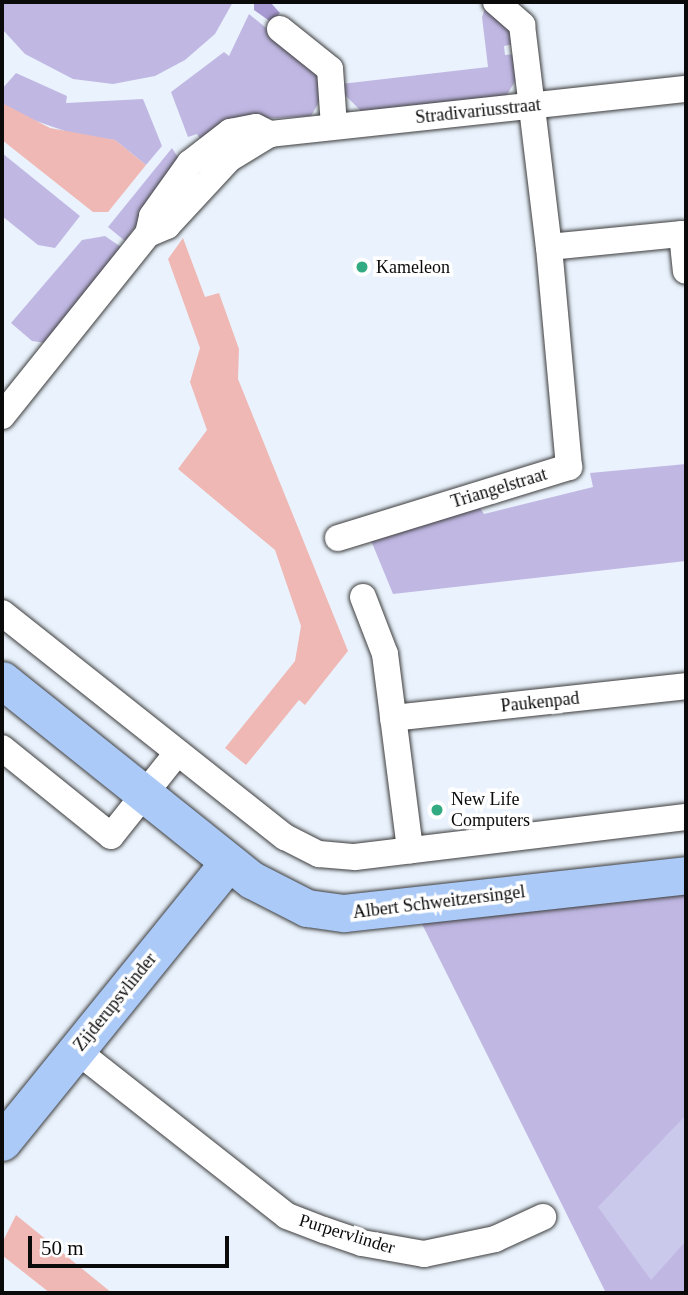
<!DOCTYPE html>
<style>
body{margin:0}
#map{position:relative;width:688px;height:1295px;overflow:hidden;background:#eaf3fd;font-family:Georgia,serif}
div>[style]{position:absolute}
.green>*{inset:0;background:#c0b8e3}
.forest>*{inset:0;background:#a799d2}
.pitch>*{inset:0;background:#cac8eb}
.water>*{inset:0;background:#efb8b4}
.roads{filter:drop-shadow(0 0 2px #3d3d3d) drop-shadow(0 0 2px #3d3d3d)}
.street>*{height:26px;margin:-13px;padding:0 13px;transform-origin:13px;border-radius:13px;background:#fff}
.secondary>*{height:37px;margin:-18.5px;padding:0 18.5px;transform-origin:18.5px;border-radius:18.5px;background:#abcaf7}
.dots>*{width:19px;height:19px;translate:-50% -50%;box-sizing:border-box;border:4px solid #fff;border-radius:50%}
span{translate:-50% -50%;white-space:nowrap;text-align:center;line-height:1.15;-webkit-text-stroke:7px #fff;paint-order:stroke}
.street-label{font-size:18px;color:#0a0a0a}
.poi-label{font-size:18px;color:#0a0a0a}
.left{translate:0 -50%;text-align:left}
.frame{position:absolute;inset:0;border:4px solid #0a0a0a;pointer-events:none}
.scale{position:absolute;left:28px;top:1236px;width:201px;height:32px;box-sizing:border-box;border:4px solid #0a0a0a;border-top:0;padding-left:9px;font-size:21px;line-height:24px;white-space:nowrap;color:#0a0a0a;-webkit-text-stroke:5px #fff;paint-order:stroke}
</style>
<div id="map">
<div class="green">
<i style="clip-path:polygon(2px 2px,233px 2px,215px 34px,185px 60px,155px 76px,113px 84px,73px 79px,25px 54px,2px 29px)"></i>
<i style="clip-path:polygon(485px 9px,511px 32px,514px 44px,504px 46px,505px 55px,515px 54px,518px 77px,506px 96px,362px 112px,341px 91px,341px 84px,488px 67px,482px 17px)"></i>
<i style="clip-path:polygon(249px 14px,322px 74px,323px 95px,311px 116px,243px 120px,201px 140px,197px 134px,188px 137px,171px 92px,224px 52px,229px 56px)"></i>
<i style="clip-path:polygon(16px 73px,67px 96px,66px 103px,143px 99px,162px 146px,146px 165px,115px 140px,79px 136px,22px 116px,2px 103px,2px 89px)"></i>
<i style="clip-path:polygon(172px 148px,179px 159px,175px 172px,125px 241px,108px 227px)"></i>
<i style="clip-path:polygon(2px 153px,80px 216px,55px 248px,38px 245px,2px 216px)"></i>
<i style="clip-path:polygon(105px 236px,121px 247px,46px 343px,32px 341px,11px 323px,82px 240px)"></i>
<i style="clip-path:polygon(686px 464px,686px 561px,393px 594px,370px 538px,480px 508px,484px 514px,593px 487px,590px 473px)"></i>
<i style="clip-path:polygon(686px 886px,686px 1293px,606px 1293px,418px 916px)"></i>
</div>
<div class="forest">
<i style="clip-path:polygon(254px 2px,270px 2px,280px 13px,271px 22px,254px 10px)"></i>
</div>
<div class="pitch">
<i style="clip-path:polygon(686px 1115px,686px 1241px,651px 1280px,598px 1207px)"></i>
</div>
<div class="water">
<i style="clip-path:polygon(2px 103px,50px 128px,115px 140px,146px 165px,108px 212px,93px 212px,2px 140px)"></i>
<i style="clip-path:polygon(183px 238px,205px 297px,219px 293px,239px 349px,238px 379px,348px 651px,305px 705px,299px 700px,246px 765px,225px 748px,295px 661px,301px 626px,275px 550px,178px 469px,207px 430px,190px 382px,200px 348px,168px 259px)"></i>
<i style="clip-path:polygon(16px 1215px,112px 1293px,50px 1293px,3px 1256px,2px 1243px)"></i>
</div>
<div class="roads">
<div class="street">
<i style="left:496px;top:2px;width:35px;rotate:41deg"></i>
<i style="left:522px;top:25px;width:224px;rotate:83.1deg"></i>
<i style="left:280px;top:29px;width:64px;rotate:38.7deg"></i>
<i style="left:330px;top:69px;width:57px;rotate:86deg"></i>
<i style="left:148px;top:234px;width:21px;rotate:-23deg"></i>
<i style="left:167px;top:226px;width:91px;rotate:-47.2deg"></i>
<i style="left:229px;top:159px;width:48px;rotate:-31.4deg"></i>
<i style="left:2px;top:416px;width:233px;rotate:-51.3deg"></i>
<i style="left:148px;top:234px;width:18px;rotate:-77deg"></i>
<i style="left:152px;top:216px;width:65px;rotate:-54.4deg"></i>
<i style="left:190px;top:163px;width:51px;rotate:-37.8deg"></i>
<i style="left:230px;top:132px;width:26px;rotate:-11deg"></i>
<i style="left:256px;top:127px;width:16px;rotate:27deg"></i>
<i style="left:270px;top:134px;width:418px;rotate:-6.2deg"></i>
<i style="left:338px;top:538px;width:242px;rotate:-17.1deg"></i>
<i style="left:569px;top:467px;width:221px;rotate:-95.2deg"></i>
<i style="left:549px;top:247px;width:134px;rotate:-5.6deg"></i>
<i style="left:682px;top:234px;width:37px;rotate:84deg"></i>
<i style="left:363px;top:597px;width:61px;rotate:68.9deg"></i>
<i style="left:385px;top:654px;width:198px;rotate:82.7deg"></i>
<i style="left:2px;top:613px;width:361px;rotate:38.4deg"></i>
<i style="left:285px;top:837px;width:38px;rotate:27deg"></i>
<i style="left:319px;top:854px;width:36px;rotate:5deg"></i>
<i style="left:355px;top:857px;width:333px;rotate:-6.9deg"></i>
<i style="left:393px;top:718px;width:295px;rotate:-6.2deg"></i>
<i style="left:2px;top:748px;width:140px;rotate:38.9deg"></i>
<i style="left:111px;top:836px;width:106px;rotate:-51.5deg"></i>
<i style="left:76px;top:1050px;width:268px;rotate:38.2deg"></i>
<i style="left:287px;top:1216px;width:40px;rotate:21deg"></i>
<i style="left:324px;top:1230px;width:40px;rotate:18.9deg"></i>
<i style="left:362px;top:1243px;width:63px;rotate:10.1deg"></i>
<i style="left:424px;top:1254px;width:73px;rotate:-11.9deg"></i>
<i style="left:495px;top:1239px;width:53px;rotate:-24.6deg"></i>
</div>
<div class="secondary">
<i style="left:2px;top:680px;width:320px;rotate:38.7deg"></i>
<i style="left:252px;top:880px;width:62px;rotate:27deg"></i>
<i style="left:307px;top:908px;width:37px;rotate:8deg"></i>
<i style="left:344px;top:913px;width:344px;rotate:-6.3deg"></i>
<i style="left:2px;top:1142px;width:360px;rotate:-51deg"></i>
</div>
</div>
<div class="dots">
<i style="left:362px;top:267px;background:#32ab82"></i>
<i style="left:437px;top:810px;background:#32ab82"></i>
</div>
<div class="street-label">
<span style="left:478px;top:111px;rotate:-6deg">Stradivariusstraat</span>
<span style="left:499px;top:488px;rotate:-17deg">Triangelstraat</span>
<span style="left:540px;top:702px;rotate:-6deg">Paukenpad</span>
<span style="left:439px;top:902px;rotate:-7deg">Albert Schweitzersingel</span>
<span style="left:115px;top:1002px;rotate:-51deg">Zijderupsvlinder</span>
<span style="left:347px;top:1234px;rotate:17deg">Purpervlinder</span>
</div>
<div class="poi-label">
<span class="left" style="left:376px;top:267px">Kameleon</span>
<span class="left" style="left:451px;top:810px">New Life<br>Computers</span>
</div>
<div class="frame"></div>
<div class="scale">50 m</div>
</div>
